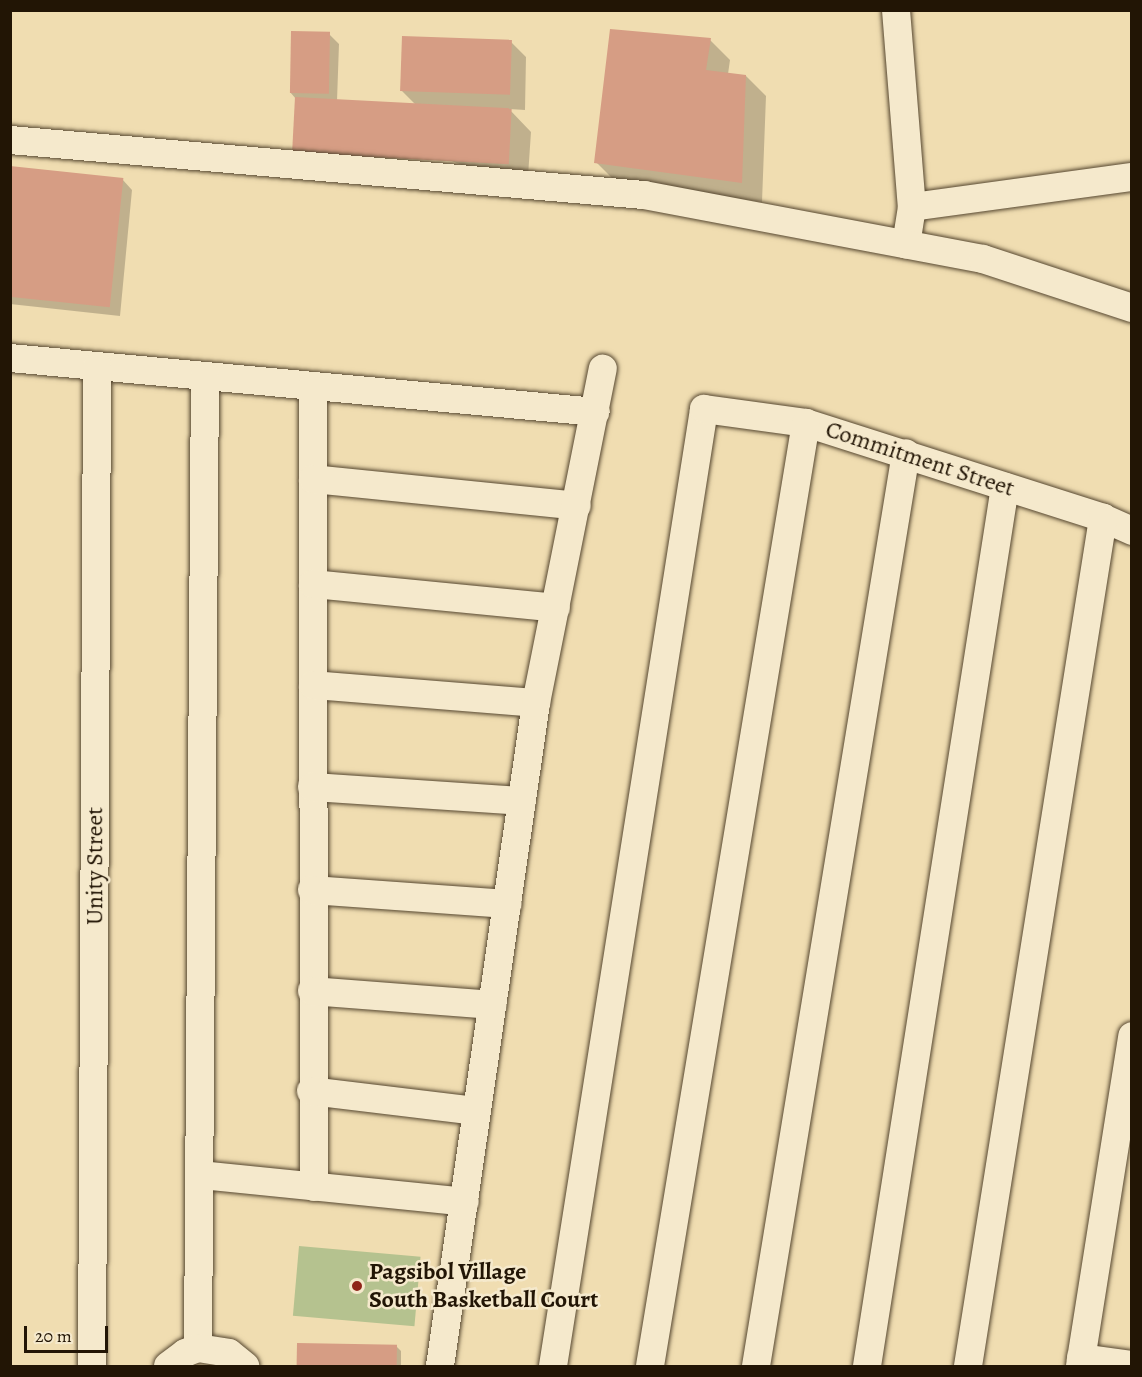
<!DOCTYPE html>
<style>
body{margin:0}
#map{position:relative;width:1142px;height:1377px;overflow:hidden;background:#f0ddb1;font-family:Alegreya,serif}
div>[style]{position:absolute}
.green>*{inset:0;background:#b5c28f;transform-origin:0 0}
.shadow>*{inset:0;background:#0003}
.building>*{inset:0;background:#d69d84;transform-origin:0 0}
.roads{filter:drop-shadow(0 0 2px #564730) drop-shadow(0 0 2px #564730)}
.street>*{height:28px;margin:-14px;padding:0 14px;transform-origin:14px;border-radius:14px;background:#f5e9cc}
.dots>*{width:16px;height:16px;translate:-50% -50%;box-sizing:border-box;border:3px solid #f5e9cc;border-radius:50%}
span{translate:-50% -50%;white-space:nowrap;text-align:center;line-height:1.15;-webkit-text-stroke:5px #f5e9cc;paint-order:stroke}
.street-label{font-size:24px;color:#221505}
.poi-label{font-size:24px;color:#221505;font-weight:700}
.left{translate:0 -50%;text-align:left}
.frame{position:absolute;inset:0;border:12px solid #221505;pointer-events:none}
.scale{position:absolute;left:24px;top:1326px;width:84px;height:27px;box-sizing:border-box;border:3px solid #221505;border-top:0;padding-left:8px;font-size:18px;line-height:21px;white-space:nowrap;color:#221505;-webkit-text-stroke:4px #f5e9cc;paint-order:stroke}
</style>
<div id="map">
<div class="green">
<i style="left:299px;top:1246px;width:122px;height:70px;rotate:5deg"></i>
</div>
<div class="shadow">
<i style="clip-path:polygon(329px 34px,339px 44px,337px 101px,417px 106px,402px 91px,511px 42px,526px 57px,525px 110px,509px 109px,531px 132px,527px 191px,296px 99px,290px 92px)"></i>
<i style="clip-path:polygon(710px 40px,730px 60px,728px 74px,746px 76px,766px 96px,762px 202px,616px 182px,596px 162px)"></i>
<i style="clip-path:polygon(10px 168px,122px 179px,132px 190px,120px 316px,10px 304px)"></i>
<i style="clip-path:polygon(299px 1345px,396px 1346px,401px 1351px,401px 1366px,299px 1366px)"></i>
</div>
<div class="building">
<i style="clip-path:polygon(610px 29px,711px 38px,706px 70px,746px 75px,742px 183px,594px 163px)"></i>
<i style="left:291px;top:31px;width:39px;height:62px;rotate:1deg"></i>
<i style="left:402px;top:36px;width:110px;height:55px;rotate:2deg"></i>
<i style="left:295px;top:97px;width:217px;height:56px;rotate:3deg"></i>
<i style="left:10px;top:166px;width:114px;height:130px;rotate:6deg"></i>
<i style="left:297px;top:1343px;width:100px;height:23px;rotate:1deg"></i>
</div>
<div class="roads">
<div class="street">
<i style="left:896px;top:10px;width:198px;rotate:85.4deg"></i>
<i style="left:912px;top:207px;width:38px;rotate:99deg"></i>
<i style="left:10px;top:140px;width:636px;rotate:4.96deg"></i>
<i style="left:644px;top:195px;width:345px;rotate:10.7deg"></i>
<i style="left:983px;top:259px;width:157px;rotate:18.2deg"></i>
<i style="left:912px;top:207px;width:222px;rotate:-7.8deg"></i>
<i style="left:10px;top:358px;width:588px;rotate:5.26deg"></i>
<i style="left:313px;top:386px;width:801px;rotate:89.93deg"></i>
<i style="left:313px;top:479px;width:265px;rotate:5.8deg"></i>
<i style="left:313px;top:584px;width:244px;rotate:5.6deg"></i>
<i style="left:313px;top:685px;width:224px;rotate:4.6deg"></i>
<i style="left:312px;top:787px;width:210px;rotate:3.8deg"></i>
<i style="left:312px;top:890px;width:196px;rotate:4.1deg"></i>
<i style="left:312px;top:991px;width:181px;rotate:4.4deg"></i>
<i style="left:311px;top:1091px;width:166px;rotate:6.9deg"></i>
<i style="left:201px;top:1175px;width:265px;rotate:5.8deg"></i>
<i style="left:198px;top:1348px;width:972px;rotate:-89.59deg"></i>
<i style="left:1081px;top:1358px;width:51px;rotate:7.8deg"></i>
<i style="left:92px;top:1366px;width:1000px;rotate:-89.71deg"></i>
<i style="left:168px;top:1366px;width:21px;rotate:-37deg"></i>
<i style="left:185px;top:1353px;width:14px;rotate:-21deg"></i>
<i style="left:198px;top:1348px;width:31px;rotate:9deg"></i>
<i style="left:229px;top:1353px;width:21px;rotate:39deg"></i>
<i style="left:440px;top:1366px;width:670px;rotate:-81.76deg"></i>
<i style="left:536px;top:703px;width:341px;rotate:-78.7deg"></i>
<i style="left:553px;top:1366px;width:969px;rotate:-81.03deg"></i>
<i style="left:704px;top:409px;width:103px;rotate:7.8deg"></i>
<i style="left:806px;top:423px;width:312px;rotate:17.7deg"></i>
<i style="left:1103px;top:518px;width:32px;rotate:24deg"></i>
<i style="left:650px;top:1366px;width:956px;rotate:-80.61deg"></i>
<i style="left:756px;top:1366px;width:925px;rotate:-80.67deg"></i>
<i style="left:867px;top:1366px;width:890px;rotate:-81.08deg"></i>
<i style="left:968px;top:1366px;width:859px;rotate:-80.95deg"></i>
<i style="left:1080px;top:1366px;width:334px;rotate:-81deg"></i>
</div>
</div>
<div class="dots">
<i style="left:357px;top:1286px;background:#8f2418"></i>
</div>
<div class="street-label">
<span style="left:920px;top:459px;rotate:18deg">Commitment Street</span>
<span style="left:95px;top:866px;rotate:-90deg">Unity Street</span>
</div>
<div class="poi-label">
<span class="left" style="left:369px;top:1286px">Pagsibol Village<br>South Basketball Court</span>
</div>
<div class="frame"></div>
<div class="scale">20 m</div>
</div>
